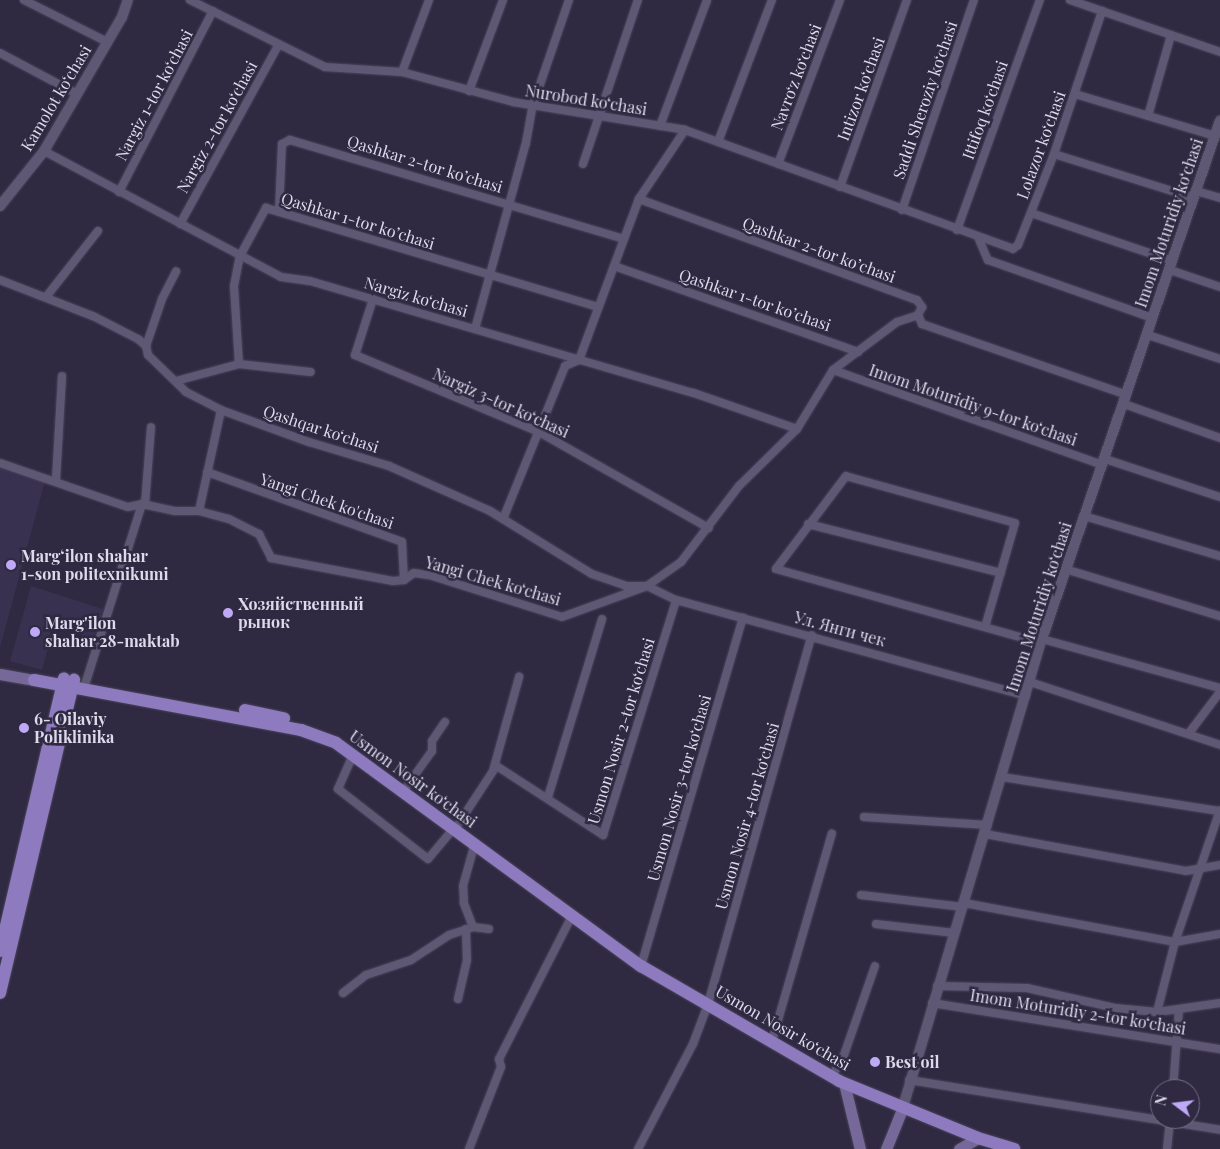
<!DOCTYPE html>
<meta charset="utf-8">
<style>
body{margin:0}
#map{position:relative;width:1220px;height:1149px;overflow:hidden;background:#2f2942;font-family:"Playfair Display",serif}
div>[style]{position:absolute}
.built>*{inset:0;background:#393150}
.roads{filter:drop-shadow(0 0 1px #4b455a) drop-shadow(0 0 1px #4b455a)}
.minor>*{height:8px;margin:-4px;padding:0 4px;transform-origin:4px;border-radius:4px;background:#5f5874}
.tertiary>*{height:10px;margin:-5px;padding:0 5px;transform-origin:5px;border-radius:5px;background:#5f5874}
.secondary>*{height:11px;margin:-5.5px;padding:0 5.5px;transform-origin:5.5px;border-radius:5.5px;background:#76699a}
.primary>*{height:12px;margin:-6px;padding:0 6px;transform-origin:6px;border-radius:6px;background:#8d7abf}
.dots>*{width:14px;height:14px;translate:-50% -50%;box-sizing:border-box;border:2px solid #2f2942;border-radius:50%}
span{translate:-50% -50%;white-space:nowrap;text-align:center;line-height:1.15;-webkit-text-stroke:5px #2f2942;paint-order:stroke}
.street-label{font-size:16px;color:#dddaea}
.poi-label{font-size:16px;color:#dddaea;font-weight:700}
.left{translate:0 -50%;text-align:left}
.north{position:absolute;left:1150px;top:1079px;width:50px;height:50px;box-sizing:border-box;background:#2f2942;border:1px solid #757085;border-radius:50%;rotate:285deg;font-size:14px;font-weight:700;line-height:20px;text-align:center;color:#dddaea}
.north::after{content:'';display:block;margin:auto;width:18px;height:22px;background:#bda9f5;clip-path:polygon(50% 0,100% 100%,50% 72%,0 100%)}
</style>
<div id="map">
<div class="built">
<i style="clip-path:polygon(0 466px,45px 481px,0 648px)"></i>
<i style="clip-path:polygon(31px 586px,103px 609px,93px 639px,54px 627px,42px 670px,10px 661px)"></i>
</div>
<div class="roads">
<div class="minor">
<i style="left:24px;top:0;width:93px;rotate:26.8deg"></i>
<i style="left:190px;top:0;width:151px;rotate:26.4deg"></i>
<i style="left:325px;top:67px;width:77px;rotate:3.7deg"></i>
<i style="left:402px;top:72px;width:115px;rotate:15.1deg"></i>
<i style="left:513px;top:102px;width:174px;rotate:9.2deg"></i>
<i style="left:685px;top:130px;width:349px;rotate:19.9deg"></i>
<i style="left:1013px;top:249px;width:6px;rotate:-39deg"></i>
<i style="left:1018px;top:245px;width:98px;rotate:-68.4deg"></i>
<i style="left:1054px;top:154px;width:151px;rotate:-71.4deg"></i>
<i style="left:1070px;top:0;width:159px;rotate:19.1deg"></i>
<i style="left:0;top:53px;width:87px;rotate:28deg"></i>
<i style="left:402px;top:72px;width:77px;rotate:-69.4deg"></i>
<i style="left:469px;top:91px;width:97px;rotate:-69.5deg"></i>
<i style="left:1075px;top:94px;width:146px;rotate:16.7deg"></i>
<i style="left:1148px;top:116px;width:84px;rotate:-74.1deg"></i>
<i style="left:660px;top:126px;width:134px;rotate:-69.5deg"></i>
<i style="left:718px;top:142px;width:152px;rotate:-69.2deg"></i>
<i style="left:44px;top:151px;width:268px;rotate:28deg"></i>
<i style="left:281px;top:277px;width:29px;rotate:8deg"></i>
<i style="left:310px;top:281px;width:400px;rotate:16.3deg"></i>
<i style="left:694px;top:393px;width:109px;rotate:19.3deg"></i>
<i style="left:1054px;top:154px;width:147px;rotate:17.4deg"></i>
<i style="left:583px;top:164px;width:173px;rotate:-71.5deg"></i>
<i style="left:778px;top:164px;width:175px;rotate:-69.3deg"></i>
<i style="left:840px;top:187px;width:199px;rotate:-70.3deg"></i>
<i style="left:1196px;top:191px;width:25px;rotate:16deg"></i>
<i style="left:119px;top:192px;width:204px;rotate:-62.6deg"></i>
<i style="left:639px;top:199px;width:296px;rotate:20deg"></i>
<i style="left:917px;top:300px;width:9px;rotate:54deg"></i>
<i style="left:922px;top:307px;width:9px;rotate:117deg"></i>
<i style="left:902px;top:210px;width:222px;rotate:-71.1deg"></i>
<i style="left:279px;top:212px;width:68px;rotate:-87.5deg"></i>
<i style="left:282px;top:144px;width:9px;rotate:-27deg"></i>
<i style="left:290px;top:140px;width:348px;rotate:16.5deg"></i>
<i style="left:1031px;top:213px;width:150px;rotate:18.7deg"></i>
<i style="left:180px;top:224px;width:205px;rotate:-61.2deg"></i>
<i style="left:957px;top:230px;width:245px;rotate:-70.2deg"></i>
<i style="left:978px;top:237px;width:25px;rotate:67deg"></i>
<i style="left:988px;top:260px;width:175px;rotate:19.4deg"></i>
<i style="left:614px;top:266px;width:259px;rotate:19.4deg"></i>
<i style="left:1170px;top:270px;width:53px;rotate:18.8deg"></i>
<i style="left:0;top:280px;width:100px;rotate:21.2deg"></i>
<i style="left:93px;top:316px;width:51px;rotate:27.1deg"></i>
<i style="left:138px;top:339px;width:11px;rotate:41deg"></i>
<i style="left:146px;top:346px;width:9px;rotate:77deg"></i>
<i style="left:148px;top:355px;width:53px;rotate:44.2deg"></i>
<i style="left:186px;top:392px;width:39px;rotate:27deg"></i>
<i style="left:221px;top:410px;width:94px;rotate:20deg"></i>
<i style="left:309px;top:442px;width:84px;rotate:16.7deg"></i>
<i style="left:389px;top:466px;width:111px;rotate:24deg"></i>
<i style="left:490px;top:511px;width:120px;rotate:31.7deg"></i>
<i style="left:592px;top:574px;width:36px;rotate:19deg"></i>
<i style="left:626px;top:586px;width:21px"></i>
<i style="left:647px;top:586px;width:32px;rotate:26deg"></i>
<i style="left:676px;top:600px;width:363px;rotate:15.3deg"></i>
<i style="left:46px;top:297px;width:84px;rotate:-51.8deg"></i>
<i style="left:373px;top:299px;width:59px;rotate:107.8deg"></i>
<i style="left:355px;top:355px;width:199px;rotate:22.7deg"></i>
<i style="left:539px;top:432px;width:195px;rotate:29.5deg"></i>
<i style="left:918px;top:315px;width:10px;rotate:66deg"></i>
<i style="left:922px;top:324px;width:217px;rotate:19.1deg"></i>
<i style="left:475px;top:329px;width:193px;rotate:-74.7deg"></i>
<i style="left:526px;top:143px;width:39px;rotate:-80deg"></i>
<i style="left:533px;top:105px;width:111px;rotate:-71.1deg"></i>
<i style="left:1148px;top:335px;width:76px;rotate:18.4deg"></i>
<i style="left:146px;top:346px;width:50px;rotate:-71.2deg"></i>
<i style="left:162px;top:299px;width:31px;rotate:-63deg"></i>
<i style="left:239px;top:364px;width:72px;rotate:6.3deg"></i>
<i style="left:833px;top:370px;width:286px;rotate:19.4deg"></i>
<i style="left:176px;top:381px;width:65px;rotate:-15.1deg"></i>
<i style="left:239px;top:364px;width:78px;rotate:-93.7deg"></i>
<i style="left:234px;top:286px;width:31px;rotate:-79deg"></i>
<i style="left:240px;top:256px;width:55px;rotate:-61.6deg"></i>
<i style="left:266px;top:208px;width:347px;rotate:16.6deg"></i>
<i style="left:1124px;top:404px;width:102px;rotate:19.5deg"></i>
<i style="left:1105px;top:459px;width:121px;rotate:18.3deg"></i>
<i style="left:0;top:463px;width:135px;rotate:19deg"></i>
<i style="left:128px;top:507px;width:14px;rotate:-12deg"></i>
<i style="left:142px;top:504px;width:34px;rotate:12deg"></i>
<i style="left:175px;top:511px;width:24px"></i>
<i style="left:199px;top:511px;width:31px;rotate:15deg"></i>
<i style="left:229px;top:519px;width:34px;rotate:27deg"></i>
<i style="left:259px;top:534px;width:27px;rotate:63deg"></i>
<i style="left:271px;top:558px;width:124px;rotate:10.7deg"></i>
<i style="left:393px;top:581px;width:11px;rotate:-5deg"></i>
<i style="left:404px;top:580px;width:12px;rotate:-35deg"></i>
<i style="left:414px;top:573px;width:15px;rotate:8deg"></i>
<i style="left:429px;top:575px;width:139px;rotate:17.5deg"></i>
<i style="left:562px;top:617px;width:90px;rotate:-20deg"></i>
<i style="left:647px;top:586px;width:42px;rotate:-35.2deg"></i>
<i style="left:681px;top:562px;width:96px;rotate:-52.7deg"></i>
<i style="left:739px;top:486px;width:81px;rotate:-44.5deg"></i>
<i style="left:797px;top:429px;width:69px;rotate:-58.6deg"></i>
<i style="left:833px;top:370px;width:80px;rotate:-36.9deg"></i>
<i style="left:897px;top:322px;width:22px;rotate:-18deg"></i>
<i style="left:207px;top:472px;width:207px;rotate:19.7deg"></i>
<i style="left:402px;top:542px;width:38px;rotate:87deg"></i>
<i style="left:56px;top:480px;width:104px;rotate:-86.7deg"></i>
<i style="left:145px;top:505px;width:78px;rotate:-85.6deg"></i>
<i style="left:199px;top:511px;width:103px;rotate:-77.7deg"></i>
<i style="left:1084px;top:516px;width:142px;rotate:16.4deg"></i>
<i style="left:503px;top:519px;width:165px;rotate:-67.9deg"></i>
<i style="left:565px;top:366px;width:15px;rotate:-23deg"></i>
<i style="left:579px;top:360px;width:172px;rotate:-69.6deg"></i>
<i style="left:639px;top:199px;width:83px;rotate:-56.3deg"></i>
<i style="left:808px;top:524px;width:199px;rotate:14.2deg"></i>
<i style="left:1065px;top:569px;width:162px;rotate:16.9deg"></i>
<i style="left:985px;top:627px;width:108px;rotate:-73.9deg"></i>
<i style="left:1015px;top:523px;width:175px;rotate:-164.5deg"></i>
<i style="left:846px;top:476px;width:116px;rotate:127deg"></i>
<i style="left:776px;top:569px;width:275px;rotate:15.6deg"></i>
<i style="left:1042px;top:639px;width:185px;rotate:15.4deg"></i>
<i style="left:1030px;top:682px;width:200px;rotate:18.3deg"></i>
<i style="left:84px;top:688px;width:193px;rotate:-72.5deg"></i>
<i style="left:1189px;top:733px;width:51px;rotate:-52.9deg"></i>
<i style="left:353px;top:755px;width:37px;rotate:114deg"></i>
<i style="left:338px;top:789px;width:114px;rotate:37.9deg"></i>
<i style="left:428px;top:859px;width:40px;rotate:-50deg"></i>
<i style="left:495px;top:765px;width:129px;rotate:32.9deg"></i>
<i style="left:603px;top:835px;width:246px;rotate:-72.7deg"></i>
<i style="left:1002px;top:777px;width:221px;rotate:8.9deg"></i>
<i style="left:407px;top:786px;width:43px;rotate:-54.5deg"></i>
<i style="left:432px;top:751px;width:10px;rotate:-90deg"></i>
<i style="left:432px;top:741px;width:23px;rotate:-56deg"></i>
<i style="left:548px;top:797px;width:186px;rotate:-73.1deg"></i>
<i style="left:864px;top:817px;width:124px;rotate:3.7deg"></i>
<i style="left:459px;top:823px;width:62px;rotate:-56.8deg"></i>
<i style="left:493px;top:771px;width:98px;rotate:-74.5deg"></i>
<i style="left:985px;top:834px;width:204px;rotate:10.4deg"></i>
<i style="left:1186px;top:871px;width:35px;rotate:-10deg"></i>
<i style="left:861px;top:895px;width:103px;rotate:6.7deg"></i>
<i style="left:964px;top:903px;width:215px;rotate:10.5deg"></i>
<i style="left:1175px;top:942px;width:46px;rotate:-10.1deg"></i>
<i style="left:876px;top:924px;width:79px;rotate:6.6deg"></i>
<i style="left:473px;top:927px;width:16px;rotate:7deg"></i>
<i style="left:641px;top:966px;width:363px;rotate:-73.7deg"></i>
<i style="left:937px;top:986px;width:90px;rotate:1.3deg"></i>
<i style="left:1027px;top:988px;width:90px;rotate:12.8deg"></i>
<i style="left:1115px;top:1008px;width:42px;rotate:5.4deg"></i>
<i style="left:1157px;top:1012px;width:64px;rotate:-8.1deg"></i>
<i style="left:343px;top:993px;width:29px;rotate:-38deg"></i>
<i style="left:366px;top:975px;width:47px;rotate:-18.4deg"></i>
<i style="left:411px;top:960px;width:45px;rotate:-33.3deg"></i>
<i style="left:449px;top:935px;width:25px;rotate:-18deg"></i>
<i style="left:473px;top:927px;width:26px;rotate:-111deg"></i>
<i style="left:464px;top:903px;width:17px;rotate:-93deg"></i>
<i style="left:463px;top:886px;width:45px;rotate:-74.4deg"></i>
<i style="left:458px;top:999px;width:40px;rotate:-77deg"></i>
<i style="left:467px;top:960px;width:31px;rotate:-92deg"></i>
<i style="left:932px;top:1003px;width:292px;rotate:9.1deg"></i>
<i style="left:1157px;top:1012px;width:72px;rotate:-75.6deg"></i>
<i style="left:1175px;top:942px;width:139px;rotate:-71.2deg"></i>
<i style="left:772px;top:1041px;width:216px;rotate:-73.9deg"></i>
<i style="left:832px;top:1076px;width:24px;rotate:-60deg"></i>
<i style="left:844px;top:1055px;width:94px;rotate:-70.8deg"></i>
<i style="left:909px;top:1080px;width:315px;rotate:9.1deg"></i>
<i style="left:1173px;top:1089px;width:79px;rotate:-85.7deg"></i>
<i style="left:469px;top:1149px;width:88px;rotate:-68.7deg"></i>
<i style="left:501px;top:1067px;width:8px;rotate:-104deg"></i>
<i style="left:499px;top:1059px;width:161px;rotate:-63deg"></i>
<i style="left:638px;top:1149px;width:119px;rotate:-62.4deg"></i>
<i style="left:693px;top:1044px;width:43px;rotate:-69.4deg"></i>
<i style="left:708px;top:1004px;width:383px;rotate:-74.3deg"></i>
<i style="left:1167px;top:1149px;width:30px;rotate:-84deg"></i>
</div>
<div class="tertiary">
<i style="left:0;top:206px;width:70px;rotate:-51.3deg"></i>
<i style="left:44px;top:151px;width:155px;rotate:-59.8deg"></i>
<i style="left:122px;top:17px;width:18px;rotate:-71deg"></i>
<i style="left:903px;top:1107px;width:488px;rotate:-73.5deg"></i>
<i style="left:1042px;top:639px;width:548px;rotate:-71.04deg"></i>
</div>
<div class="secondary">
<i style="left:0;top:674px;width:35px;rotate:10deg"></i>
<i style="left:844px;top:1083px;width:68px;rotate:76.4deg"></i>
<i style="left:886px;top:1149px;width:45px;rotate:-68deg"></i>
<i style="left:959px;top:1149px;width:22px;rotate:-30deg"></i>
</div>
<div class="primary">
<i style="left:34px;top:680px;width:272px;rotate:10.6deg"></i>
<i style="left:301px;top:730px;width:37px;rotate:20deg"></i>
<i style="left:336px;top:743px;width:378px;rotate:36.2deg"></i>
<i style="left:641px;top:966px;width:229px;rotate:30.1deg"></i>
<i style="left:839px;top:1081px;width:150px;rotate:22.3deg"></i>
<i style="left:978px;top:1138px;width:38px;rotate:17deg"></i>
<i style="left:245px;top:710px;width:40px;rotate:12deg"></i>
<i style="left:0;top:951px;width:280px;rotate:-76.8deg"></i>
<i style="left:0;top:993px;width:322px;rotate:-76.7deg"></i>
</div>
</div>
<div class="dots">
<i style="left:11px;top:565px;background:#bda9f5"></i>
<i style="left:228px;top:613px;background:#bda9f5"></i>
<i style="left:35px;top:632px;background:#bda9f5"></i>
<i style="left:24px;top:728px;background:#bda9f5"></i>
<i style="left:875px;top:1062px;background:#bda9f5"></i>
</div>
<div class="street-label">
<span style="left:796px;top:77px;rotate:-69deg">Navro‘z ko‘chasi</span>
<span style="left:861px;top:89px;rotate:-70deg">Intizor koʻchasi</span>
<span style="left:154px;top:95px;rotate:-62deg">Nargiz 1-tor ko‘chasi</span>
<span style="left:56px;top:98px;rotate:-59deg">Kamolot koʻchasi</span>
<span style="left:586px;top:100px;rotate:9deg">Nurobod koʻchasi</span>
<span style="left:925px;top:100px;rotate:-71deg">Saddi Sheroziy koʻchasi</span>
<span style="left:985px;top:110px;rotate:-70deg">Ittifoq ko‘chasi</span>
<span style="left:217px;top:127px;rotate:-61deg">Nargiz 2-tor ko‘chasi</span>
<span style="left:1041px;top:145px;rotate:-70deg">Lolazor ko‘chasi</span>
<span style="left:425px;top:164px;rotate:17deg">Qashkar 2-tor koʼchasi</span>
<span style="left:358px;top:221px;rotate:17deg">Qashkar 1-tor koʼchasi</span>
<span style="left:1169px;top:223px;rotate:-71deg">Imom Moturidiy koʻchasi</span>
<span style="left:819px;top:250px;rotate:20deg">Qashkar 2-tor koʼchasi</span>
<span style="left:416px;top:297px;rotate:16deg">Nargiz koʻchasi</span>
<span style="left:755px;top:300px;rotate:19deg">Qashkar 1-tor koʼchasi</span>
<span style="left:501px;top:403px;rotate:24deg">Nargiz 3-tor koʻchasi</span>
<span style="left:973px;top:405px;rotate:19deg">Imom Moturidiy 9-tor koʻchasi</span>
<span style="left:321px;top:429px;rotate:18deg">Qashqar koʻchasi</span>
<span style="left:327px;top:501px;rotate:19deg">Yangi Chek ko'chasi</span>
<span style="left:493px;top:581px;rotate:16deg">Yangi Chek koʻchasi</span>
<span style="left:1039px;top:607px;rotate:-72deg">Imom Moturidiy koʻchasi</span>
<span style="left:840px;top:629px;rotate:15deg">Ул. Янги чек</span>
<span style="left:621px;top:731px;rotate:-73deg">Usmon Nosir 2-tor koʻchasi</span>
<span style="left:413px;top:779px;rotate:36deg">Usmon Nosir ko‘chasi</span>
<span style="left:679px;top:788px;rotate:-74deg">Usmon Nosir 3-tor koʻchasi</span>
<span style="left:747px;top:816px;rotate:-74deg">Usmon Nosir 4-tor koʻchasi</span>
<span style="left:1078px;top:1012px;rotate:9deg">Imom Moturidiy 2-tor koʻchasi</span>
<span style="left:783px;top:1028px;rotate:30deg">Usmon Nosir ko‘chasi</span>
</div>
<div class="poi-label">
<span class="left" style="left:21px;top:565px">Margʻilon shahar<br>1-son politexnikumi</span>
<span class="left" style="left:238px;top:613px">Хозяйственный<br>рынок</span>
<span class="left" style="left:45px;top:632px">Marg'ilon<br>shahar 28-maktab</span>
<span class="left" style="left:34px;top:728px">6- Oilaviy<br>Poliklinika</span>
<span class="left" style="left:885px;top:1062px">Best oil</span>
</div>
<div class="north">N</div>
</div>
